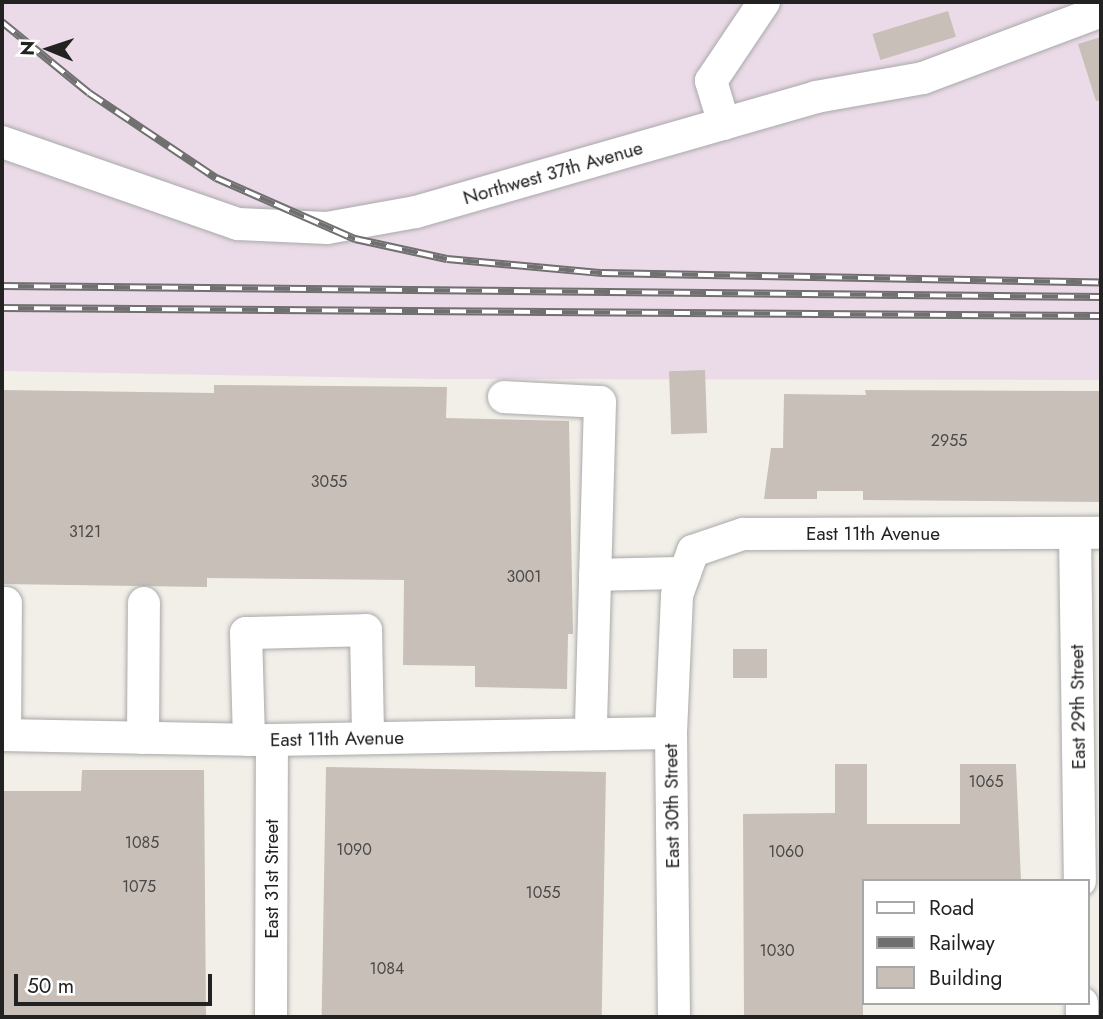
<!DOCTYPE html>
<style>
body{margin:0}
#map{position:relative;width:1103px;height:1019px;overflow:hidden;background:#f2efe9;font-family:Jost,sans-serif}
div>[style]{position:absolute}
.industrial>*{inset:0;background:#ebdbe8}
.building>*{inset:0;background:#c7bfb8;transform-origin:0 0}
.roads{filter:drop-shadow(0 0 2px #a9a9a9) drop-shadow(0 0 2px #a9a9a9)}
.minor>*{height:32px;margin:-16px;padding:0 16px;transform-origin:16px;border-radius:16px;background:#fff}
.rail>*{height:8px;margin-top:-4px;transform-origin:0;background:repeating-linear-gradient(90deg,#fff 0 16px,#707070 0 32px);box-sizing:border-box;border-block:2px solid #707070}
span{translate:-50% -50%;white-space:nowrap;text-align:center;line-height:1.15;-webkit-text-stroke:5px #fff;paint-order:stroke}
.number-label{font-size:16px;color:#4b4948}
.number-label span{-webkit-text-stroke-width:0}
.street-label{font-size:19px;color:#222}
.frame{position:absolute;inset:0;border:4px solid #222;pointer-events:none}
.legend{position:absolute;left:862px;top:879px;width:228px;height:126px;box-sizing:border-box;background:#fff;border:2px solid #a7a7a7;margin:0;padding:9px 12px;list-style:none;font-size:21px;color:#222}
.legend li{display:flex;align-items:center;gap:14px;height:35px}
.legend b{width:35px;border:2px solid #a7a7a7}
.north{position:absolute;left:14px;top:14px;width:70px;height:70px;-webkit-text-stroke:5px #fff;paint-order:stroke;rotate:272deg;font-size:19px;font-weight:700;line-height:28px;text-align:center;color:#222}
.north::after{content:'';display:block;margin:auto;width:24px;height:32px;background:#222;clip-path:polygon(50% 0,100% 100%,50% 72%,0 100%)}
.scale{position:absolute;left:14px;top:974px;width:198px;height:32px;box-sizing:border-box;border:4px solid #222;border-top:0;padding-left:9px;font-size:21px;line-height:24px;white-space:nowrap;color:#222;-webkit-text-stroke:5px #fff;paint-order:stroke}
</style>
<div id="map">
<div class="industrial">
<i style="clip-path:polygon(2px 2px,1101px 2px,1101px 380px,438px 379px,2px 371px)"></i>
</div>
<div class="building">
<i style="left:948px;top:11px;width:27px;height:79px;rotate:73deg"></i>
<i style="clip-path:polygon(1101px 37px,1101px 100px,1096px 101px,1078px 44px)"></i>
<i style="left:705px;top:370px;width:63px;height:36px;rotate:88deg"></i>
<i style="clip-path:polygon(214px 385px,447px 387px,446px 418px,569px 421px,573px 634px,568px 634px,567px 689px,475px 687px,475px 666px,403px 665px,404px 580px,207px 578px,207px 587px,2px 584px,2px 390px,214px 393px)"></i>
<i style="clip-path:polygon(865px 390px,1101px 391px,1101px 502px,863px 500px,863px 491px,817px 491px,817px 499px,764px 499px,771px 448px,783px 448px,784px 394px,866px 395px)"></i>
<i style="left:733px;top:649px;width:34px;height:29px"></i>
<i style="clip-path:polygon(835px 764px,867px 764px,867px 824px,960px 824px,960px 764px,1016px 764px,1021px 881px,863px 881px,863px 1017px,744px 1017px,743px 814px,835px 813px)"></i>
<i style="left:326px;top:767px;width:280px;height:250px;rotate:1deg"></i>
<i style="clip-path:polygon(82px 770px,204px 770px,206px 1017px,2px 1017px,2px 791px,81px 791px)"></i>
</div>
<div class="roads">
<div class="minor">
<i style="left:724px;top:124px;width:45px;rotate:-106.8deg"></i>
<i style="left:711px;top:81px;width:95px;rotate:-56.1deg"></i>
<i style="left:2px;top:142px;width:250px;rotate:19.2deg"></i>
<i style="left:238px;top:224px;width:89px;rotate:2.6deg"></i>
<i style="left:327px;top:228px;width:90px;rotate:-10.2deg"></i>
<i style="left:416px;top:212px;width:416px;rotate:-16deg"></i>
<i style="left:816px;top:97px;width:109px;rotate:-10.1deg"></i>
<i style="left:923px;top:78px;width:190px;rotate:-20.6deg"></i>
<i style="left:504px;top:397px;width:96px;rotate:3deg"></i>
<i style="left:600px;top:402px;width:332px;rotate:91.6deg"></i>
<i style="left:1075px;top:533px;width:348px;rotate:89.2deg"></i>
<i style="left:595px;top:575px;width:90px;rotate:-1.3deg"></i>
<i style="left:2px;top:735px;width:270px;rotate:1.1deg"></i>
<i style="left:272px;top:740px;width:399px;rotate:-1deg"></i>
<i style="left:5px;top:735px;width:132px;rotate:-89.6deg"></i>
<i style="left:143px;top:738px;width:135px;rotate:-89.6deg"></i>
<i style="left:249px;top:740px;width:107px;rotate:-91.6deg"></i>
<i style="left:246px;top:633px;width:120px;rotate:-1.4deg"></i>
<i style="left:366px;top:630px;width:108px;rotate:88.9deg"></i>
<i style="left:1082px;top:1003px;width:14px;rotate:90deg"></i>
<i style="left:271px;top:1017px;width:277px;rotate:-89.8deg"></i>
<i style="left:674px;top:1017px;width:284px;rotate:-90.6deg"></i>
<i style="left:671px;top:733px;width:138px;rotate:-87.5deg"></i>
<i style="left:677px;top:595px;width:47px;rotate:-70deg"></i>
<i style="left:693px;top:551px;width:53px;rotate:-18.8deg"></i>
<i style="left:743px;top:534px;width:358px;rotate:-0.2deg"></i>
</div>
</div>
<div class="rail">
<i style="left:2px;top:22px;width:112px;rotate:39.2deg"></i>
<i style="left:89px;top:93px;width:153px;rotate:33.8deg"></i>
<i style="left:216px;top:178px;width:152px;rotate:23.7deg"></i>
<i style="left:355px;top:239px;width:94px;rotate:12.3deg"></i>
<i style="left:447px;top:259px;width:156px;rotate:5.2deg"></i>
<i style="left:602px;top:273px;width:499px;rotate:1.1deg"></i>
<i style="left:2px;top:286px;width:1099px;rotate:0.57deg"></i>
<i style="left:2px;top:308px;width:1099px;rotate:0.42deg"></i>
</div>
<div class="number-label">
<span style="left:949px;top:441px">2955</span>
<span style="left:329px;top:482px">3055</span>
<span style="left:85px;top:532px">3121</span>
<span style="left:524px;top:577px">3001</span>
<span style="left:986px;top:782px">1065</span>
<span style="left:142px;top:843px">1085</span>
<span style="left:354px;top:850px">1090</span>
<span style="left:786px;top:852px">1060</span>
<span style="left:139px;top:887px">1075</span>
<span style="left:543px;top:893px">1055</span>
<span style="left:777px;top:951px">1030</span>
<span style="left:387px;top:969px">1084</span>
</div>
<div class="street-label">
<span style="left:553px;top:173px;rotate:-16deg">Northwest 37th Avenue</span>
<span style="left:873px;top:534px">East 11th Avenue</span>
<span style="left:1078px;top:707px;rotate:-91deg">East 29th Street</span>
<span style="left:337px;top:739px;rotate:-1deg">East 11th Avenue</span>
<span style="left:672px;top:806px;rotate:-91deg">East 30th Street</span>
<span style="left:272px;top:879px;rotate:-90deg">East 31st Street</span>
</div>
<div class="frame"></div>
<ul class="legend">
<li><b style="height:9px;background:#fff"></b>Road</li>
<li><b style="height:9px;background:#707070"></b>Railway</li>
<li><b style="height:19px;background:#c7bfb8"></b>Building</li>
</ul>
<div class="north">N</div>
<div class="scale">50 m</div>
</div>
